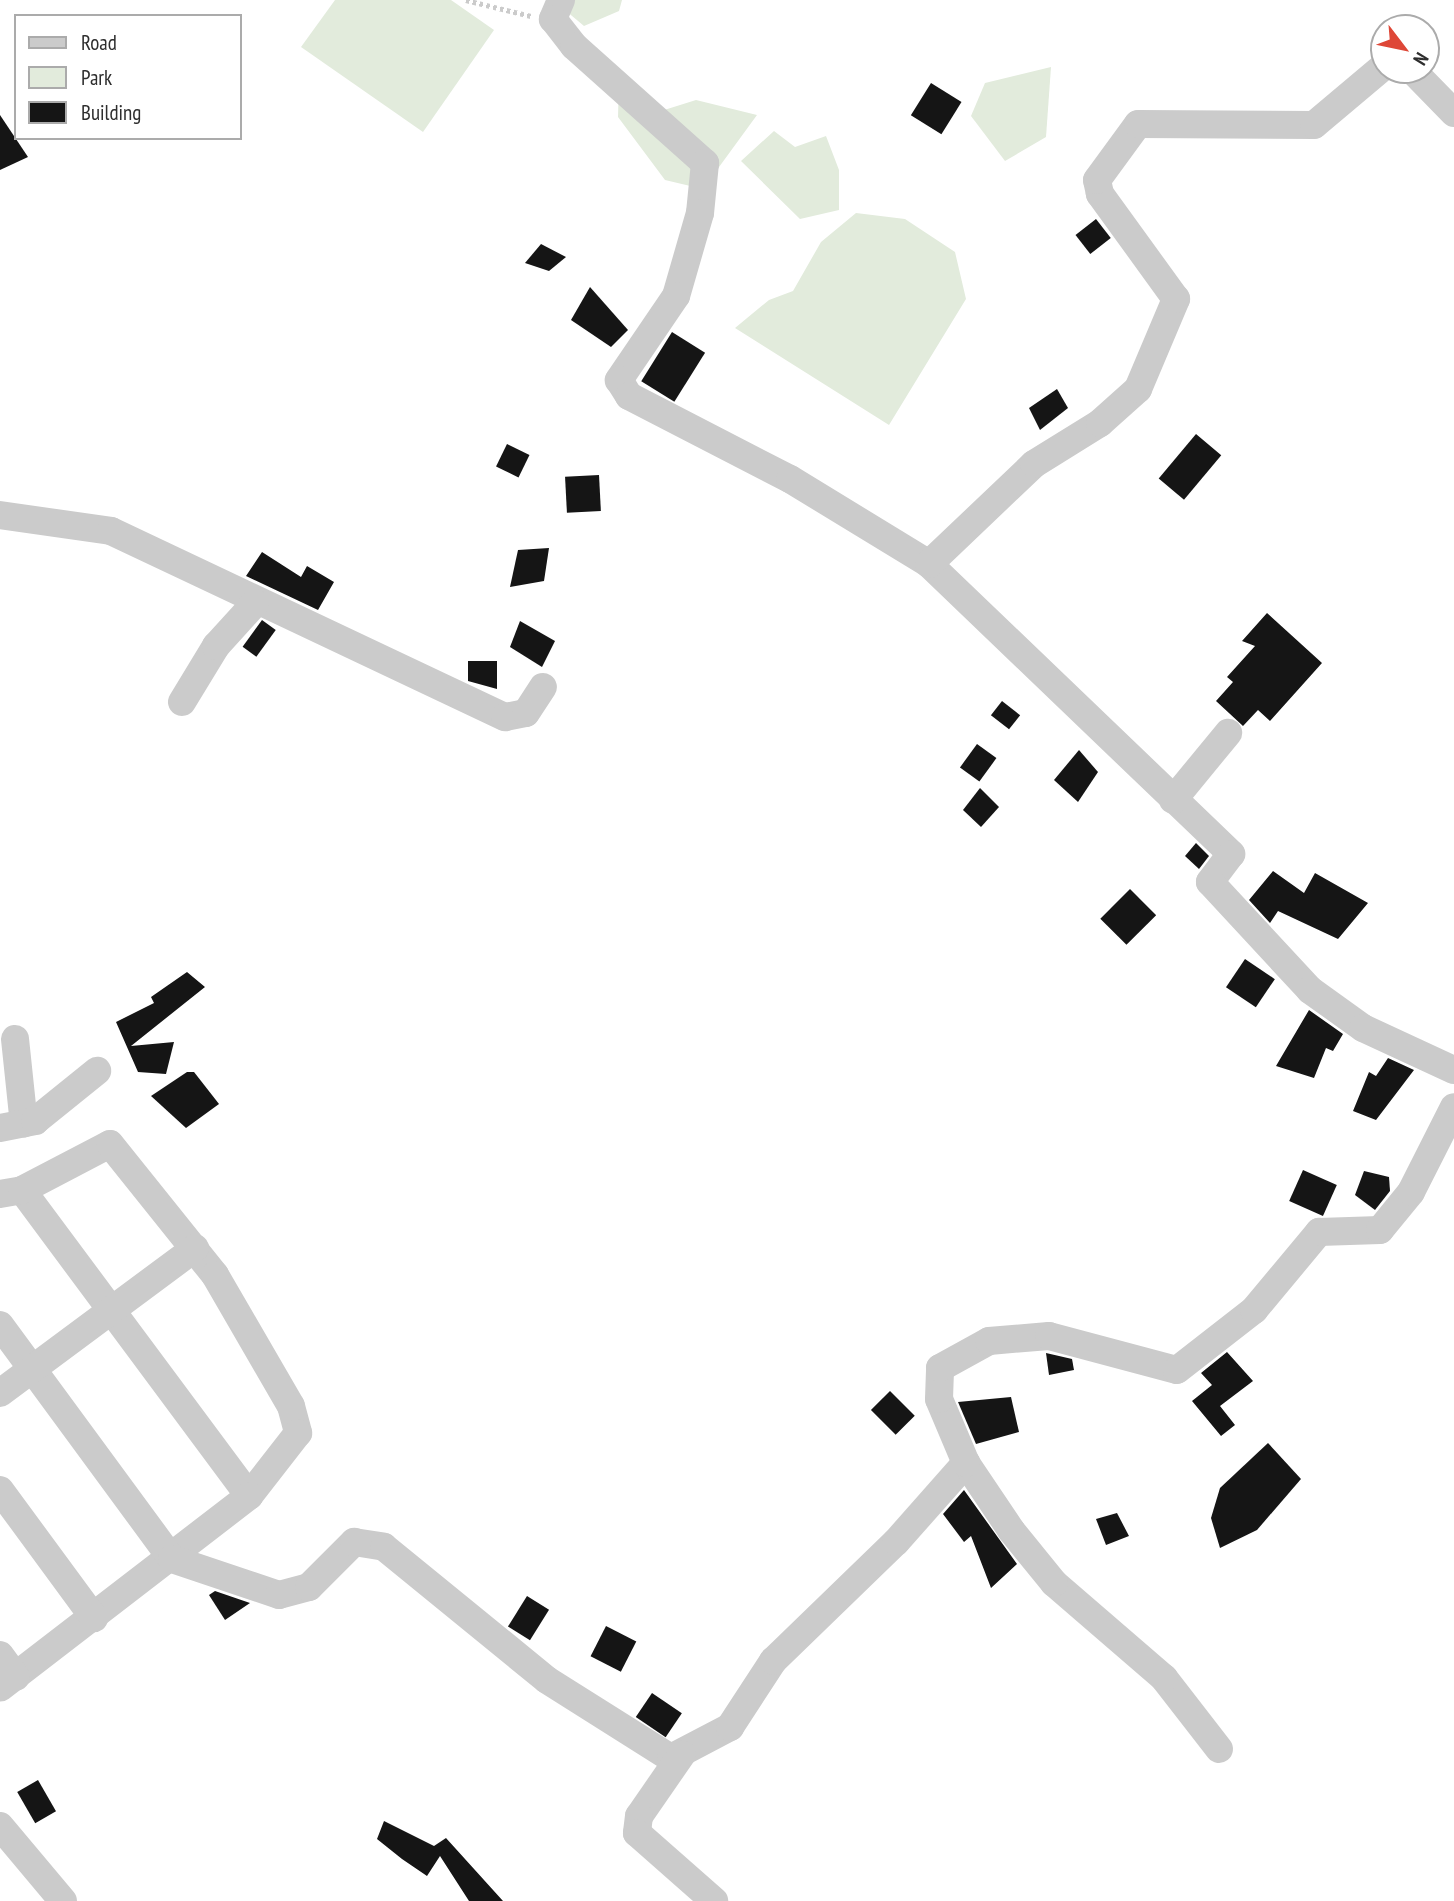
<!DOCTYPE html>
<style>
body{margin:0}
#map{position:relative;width:1454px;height:1901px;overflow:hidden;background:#fff;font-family:"PT Sans Narrow",sans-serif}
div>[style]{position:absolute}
.green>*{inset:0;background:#e2ebdc}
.building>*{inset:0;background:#151515;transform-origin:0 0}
.path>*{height:4.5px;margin-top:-2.25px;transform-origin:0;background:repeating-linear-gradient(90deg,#cbcbcb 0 3.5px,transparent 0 7px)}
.minor>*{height:28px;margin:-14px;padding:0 14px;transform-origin:14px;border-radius:14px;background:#cbcbcb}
span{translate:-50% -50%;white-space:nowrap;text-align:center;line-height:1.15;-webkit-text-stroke:7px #fff;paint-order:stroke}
.legend{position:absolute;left:14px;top:14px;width:228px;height:126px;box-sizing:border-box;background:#fff;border:2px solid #ababab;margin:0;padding:9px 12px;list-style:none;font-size:21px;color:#2e2e2e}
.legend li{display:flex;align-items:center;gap:14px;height:35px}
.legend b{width:35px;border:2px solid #ababab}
.north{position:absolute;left:1370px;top:14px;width:70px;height:70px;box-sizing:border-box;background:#fff;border:2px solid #ababab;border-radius:50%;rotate:122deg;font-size:19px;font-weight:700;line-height:28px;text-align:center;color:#2e2e2e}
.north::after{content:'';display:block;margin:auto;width:24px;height:32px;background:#de4737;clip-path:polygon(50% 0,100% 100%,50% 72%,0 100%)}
</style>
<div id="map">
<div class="green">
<i style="clip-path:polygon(335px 0,451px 0,494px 30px,423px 132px,301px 47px)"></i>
<i style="clip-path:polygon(553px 0,622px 0,619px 11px,584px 26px)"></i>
<i style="clip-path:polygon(1051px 67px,1046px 137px,1005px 161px,971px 116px,985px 83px)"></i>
<i style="clip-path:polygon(619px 80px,661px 111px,696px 100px,757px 115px,703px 189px,665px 180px,618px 117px)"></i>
<i style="clip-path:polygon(774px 131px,795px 147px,826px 136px,839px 170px,839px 210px,800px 219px,741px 161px)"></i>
<i style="clip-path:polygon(856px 213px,905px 219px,955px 252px,966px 299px,889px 425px,735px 328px,769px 300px,793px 291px,821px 242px)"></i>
</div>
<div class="building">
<i style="left:931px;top:83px;width:36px;height:38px;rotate:32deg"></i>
<i style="clip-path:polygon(0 115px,28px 157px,0 170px)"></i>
<i style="left:1096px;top:219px;width:24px;height:26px;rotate:52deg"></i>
<i style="clip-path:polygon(541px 244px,566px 257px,549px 271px,525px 263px)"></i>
<i style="clip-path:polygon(590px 287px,628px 330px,611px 347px,571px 320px)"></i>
<i style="left:672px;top:332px;width:39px;height:58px;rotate:32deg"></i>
<i style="clip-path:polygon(1057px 389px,1068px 408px,1040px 430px,1029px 408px)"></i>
<i style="left:1196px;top:434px;width:33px;height:58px;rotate:40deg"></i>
<i style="left:507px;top:444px;width:25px;height:25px;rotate:26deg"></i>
<i style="left:599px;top:475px;width:36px;height:34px;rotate:87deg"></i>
<i style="clip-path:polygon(549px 548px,544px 581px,510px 587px,518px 550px)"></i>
<i style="clip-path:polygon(262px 552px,301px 577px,307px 566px,334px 582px,318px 610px,246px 576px)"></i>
<i style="clip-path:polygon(1267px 613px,1322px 663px,1270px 721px,1258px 710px,1243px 726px,1216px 701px,1233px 682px,1227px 677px,1255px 646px,1242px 641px)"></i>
<i style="left:262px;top:620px;width:17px;height:33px;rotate:36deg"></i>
<i style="clip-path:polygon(520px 621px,555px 641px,542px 667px,510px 647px)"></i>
<i style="clip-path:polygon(468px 661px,497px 661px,497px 689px,468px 681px)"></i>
<i style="left:1002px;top:701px;width:23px;height:18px;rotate:38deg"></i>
<i style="left:977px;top:744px;width:24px;height:29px;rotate:36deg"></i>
<i style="clip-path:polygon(1079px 750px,1098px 772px,1078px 802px,1054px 780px)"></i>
<i style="clip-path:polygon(980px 788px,999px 807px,981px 827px,963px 810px)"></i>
<i style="clip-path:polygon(1196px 843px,1209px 856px,1199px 869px,1185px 856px)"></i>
<i style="clip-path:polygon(1273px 871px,1304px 893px,1315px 873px,1368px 903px,1338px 939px,1278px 911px,1270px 923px,1249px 900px)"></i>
<i style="left:1130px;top:889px;width:37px;height:42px;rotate:45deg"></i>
<i style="left:1245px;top:959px;width:36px;height:34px;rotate:34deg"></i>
<i style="clip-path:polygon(187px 972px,205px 987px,131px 1046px,174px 1042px,166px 1074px,138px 1072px,116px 1022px,154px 1003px,151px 997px)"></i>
<i style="clip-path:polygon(1309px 1010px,1343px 1034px,1333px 1051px,1326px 1048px,1314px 1078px,1276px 1066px)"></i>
<i style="clip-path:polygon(1388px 1058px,1414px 1070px,1376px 1120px,1353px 1111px,1369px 1072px,1376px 1076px)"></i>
<i style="clip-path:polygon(187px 1072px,194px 1072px,219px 1104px,186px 1128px,151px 1096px)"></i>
<i style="left:1303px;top:1170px;width:37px;height:34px;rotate:24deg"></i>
<i style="clip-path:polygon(1364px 1171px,1389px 1177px,1390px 1191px,1375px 1210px,1355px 1195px)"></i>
<i style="clip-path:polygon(1227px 1352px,1253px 1381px,1220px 1406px,1235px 1425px,1221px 1436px,1192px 1401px,1212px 1385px,1201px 1373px)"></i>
<i style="clip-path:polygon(1046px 1353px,1072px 1359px,1074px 1370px,1049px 1375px)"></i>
<i style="left:890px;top:1391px;width:35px;height:27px;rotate:45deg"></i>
<i style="clip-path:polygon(1011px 1397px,1019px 1432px,976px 1444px,958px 1402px)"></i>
<i style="clip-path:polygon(1268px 1443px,1301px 1479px,1257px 1530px,1220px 1548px,1211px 1518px,1220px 1488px)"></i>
<i style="clip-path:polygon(964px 1490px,1017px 1564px,991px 1588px,971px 1536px,964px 1542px,943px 1514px)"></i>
<i style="clip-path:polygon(1117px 1513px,1129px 1536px,1106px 1545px,1096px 1519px)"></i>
<i style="clip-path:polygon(215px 1591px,250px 1603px,225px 1620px,209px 1595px)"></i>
<i style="left:527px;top:1596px;width:26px;height:36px;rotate:32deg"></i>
<i style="left:606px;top:1626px;width:34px;height:34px;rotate:27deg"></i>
<i style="left:652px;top:1693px;width:36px;height:29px;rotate:34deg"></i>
<i style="left:38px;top:1780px;width:36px;height:24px;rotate:60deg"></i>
<i style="clip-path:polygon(384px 1821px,434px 1846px,446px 1838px,503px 1901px,469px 1901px,440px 1856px,427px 1876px,402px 1859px,377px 1839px)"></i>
</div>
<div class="path">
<i style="left:466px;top:0;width:67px;rotate:13.8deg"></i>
</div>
<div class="minor">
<i style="left:561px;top:0;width:21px;rotate:113deg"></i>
<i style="left:553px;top:19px;width:34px;rotate:52deg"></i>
<i style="left:574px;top:46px;width:176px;rotate:41.8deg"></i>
<i style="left:705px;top:163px;width:50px;rotate:95.7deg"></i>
<i style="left:700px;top:213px;width:86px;rotate:106.1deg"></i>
<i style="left:676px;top:296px;width:102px;rotate:124.2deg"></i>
<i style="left:619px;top:380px;width:19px;rotate:58deg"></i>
<i style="left:629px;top:396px;width:181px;rotate:27.3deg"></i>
<i style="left:790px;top:479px;width:163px;rotate:31.4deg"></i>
<i style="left:929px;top:564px;width:419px;rotate:43.8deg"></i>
<i style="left:1231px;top:854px;width:35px;rotate:127deg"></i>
<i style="left:1210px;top:882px;width:147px;rotate:47.2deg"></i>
<i style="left:1310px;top:990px;width:65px;rotate:35.6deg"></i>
<i style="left:1363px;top:1028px;width:100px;rotate:24.8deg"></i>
<i style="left:1412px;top:70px;width:60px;rotate:45.7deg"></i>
<i style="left:0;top:515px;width:112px;rotate:8.2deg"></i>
<i style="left:111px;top:531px;width:436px;rotate:25.3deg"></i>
<i style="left:505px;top:717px;width:21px;rotate:-11deg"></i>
<i style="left:526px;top:713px;width:31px;rotate:-57deg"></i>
<i style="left:929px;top:564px;width:145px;rotate:-43.6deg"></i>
<i style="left:1034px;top:464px;width:78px;rotate:-31.8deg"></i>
<i style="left:1100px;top:423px;width:51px;rotate:-41.8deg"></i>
<i style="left:1138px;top:389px;width:98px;rotate:-67.1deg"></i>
<i style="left:1176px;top:299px;width:130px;rotate:-125.9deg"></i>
<i style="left:1100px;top:194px;width:14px;rotate:-102deg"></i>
<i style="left:1097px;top:180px;width:69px;rotate:-53.8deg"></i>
<i style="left:1138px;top:124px;width:176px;rotate:0.3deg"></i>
<i style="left:1314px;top:125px;width:92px;rotate:-40.1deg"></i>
<i style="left:182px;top:702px;width:66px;rotate:-58.7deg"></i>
<i style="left:216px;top:646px;width:58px;rotate:-47.8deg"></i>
<i style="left:1173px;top:800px;width:87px;rotate:-50.6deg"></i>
<i style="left:15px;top:1039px;width:85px;rotate:84deg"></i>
<i style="left:0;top:1128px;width:36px;rotate:-11deg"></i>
<i style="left:35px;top:1121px;width:80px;rotate:-38.9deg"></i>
<i style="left:22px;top:1190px;width:381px;rotate:53.4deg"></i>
<i style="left:0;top:1194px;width:22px;rotate:-10deg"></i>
<i style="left:22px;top:1190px;width:99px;rotate:-27.6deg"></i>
<i style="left:110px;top:1144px;width:168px;rotate:51.3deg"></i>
<i style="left:215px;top:1275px;width:151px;rotate:59.9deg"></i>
<i style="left:291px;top:1406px;width:28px;rotate:75deg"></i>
<i style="left:298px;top:1433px;width:80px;rotate:127.9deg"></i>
<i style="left:249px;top:1496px;width:314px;rotate:142.4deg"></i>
<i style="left:0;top:1325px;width:290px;rotate:53.7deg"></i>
<i style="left:172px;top:1559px;width:113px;rotate:18.6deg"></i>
<i style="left:279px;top:1595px;width:31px;rotate:-15deg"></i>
<i style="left:309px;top:1587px;width:64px;rotate:-45deg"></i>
<i style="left:354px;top:1542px;width:30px;rotate:9deg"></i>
<i style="left:384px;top:1547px;width:210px;rotate:39.2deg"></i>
<i style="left:547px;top:1680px;width:146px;rotate:32.2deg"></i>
<i style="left:671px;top:1758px;width:67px;rotate:-27.7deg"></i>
<i style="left:730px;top:1727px;width:79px;rotate:-56.9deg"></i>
<i style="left:773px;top:1661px;width:171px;rotate:-44.1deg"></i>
<i style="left:896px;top:1542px;width:106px;rotate:-48.5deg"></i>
<i style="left:0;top:1393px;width:243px;rotate:-36.6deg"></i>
<i style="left:0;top:1490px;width:159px;rotate:53.7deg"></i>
<i style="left:0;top:1655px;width:27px;rotate:54deg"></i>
<i style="left:1219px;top:1749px;width:90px;rotate:-127.8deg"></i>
<i style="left:1164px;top:1678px;width:145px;rotate:-139.2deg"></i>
<i style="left:1054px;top:1583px;width:68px;rotate:-129.1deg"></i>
<i style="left:1011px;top:1530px;width:81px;rotate:-123.9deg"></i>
<i style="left:966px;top:1463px;width:69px;rotate:-112.9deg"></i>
<i style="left:939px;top:1399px;width:31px;rotate:-88deg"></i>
<i style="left:940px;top:1368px;width:56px;rotate:-28.9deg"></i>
<i style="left:989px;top:1341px;width:60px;rotate:-4.8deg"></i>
<i style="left:1049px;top:1336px;width:132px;rotate:14.9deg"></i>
<i style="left:1177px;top:1370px;width:98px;rotate:-37.9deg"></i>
<i style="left:1254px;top:1310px;width:102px;rotate:-50.2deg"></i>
<i style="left:1319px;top:1232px;width:61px;rotate:-1.9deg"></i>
<i style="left:1380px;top:1230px;width:49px;rotate:-50.8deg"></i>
<i style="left:1411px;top:1192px;width:95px;rotate:-63.2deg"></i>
<i style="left:682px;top:1754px;width:75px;rotate:124.7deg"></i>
<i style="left:639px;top:1816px;width:17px;rotate:97deg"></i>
<i style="left:637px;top:1833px;width:103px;rotate:41.4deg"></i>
<i style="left:0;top:1826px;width:98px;rotate:50deg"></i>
</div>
<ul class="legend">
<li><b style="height:9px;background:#cbcbcb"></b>Road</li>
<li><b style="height:19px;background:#e2ebdc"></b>Park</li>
<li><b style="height:19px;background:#151515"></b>Building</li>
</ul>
<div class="north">N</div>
</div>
